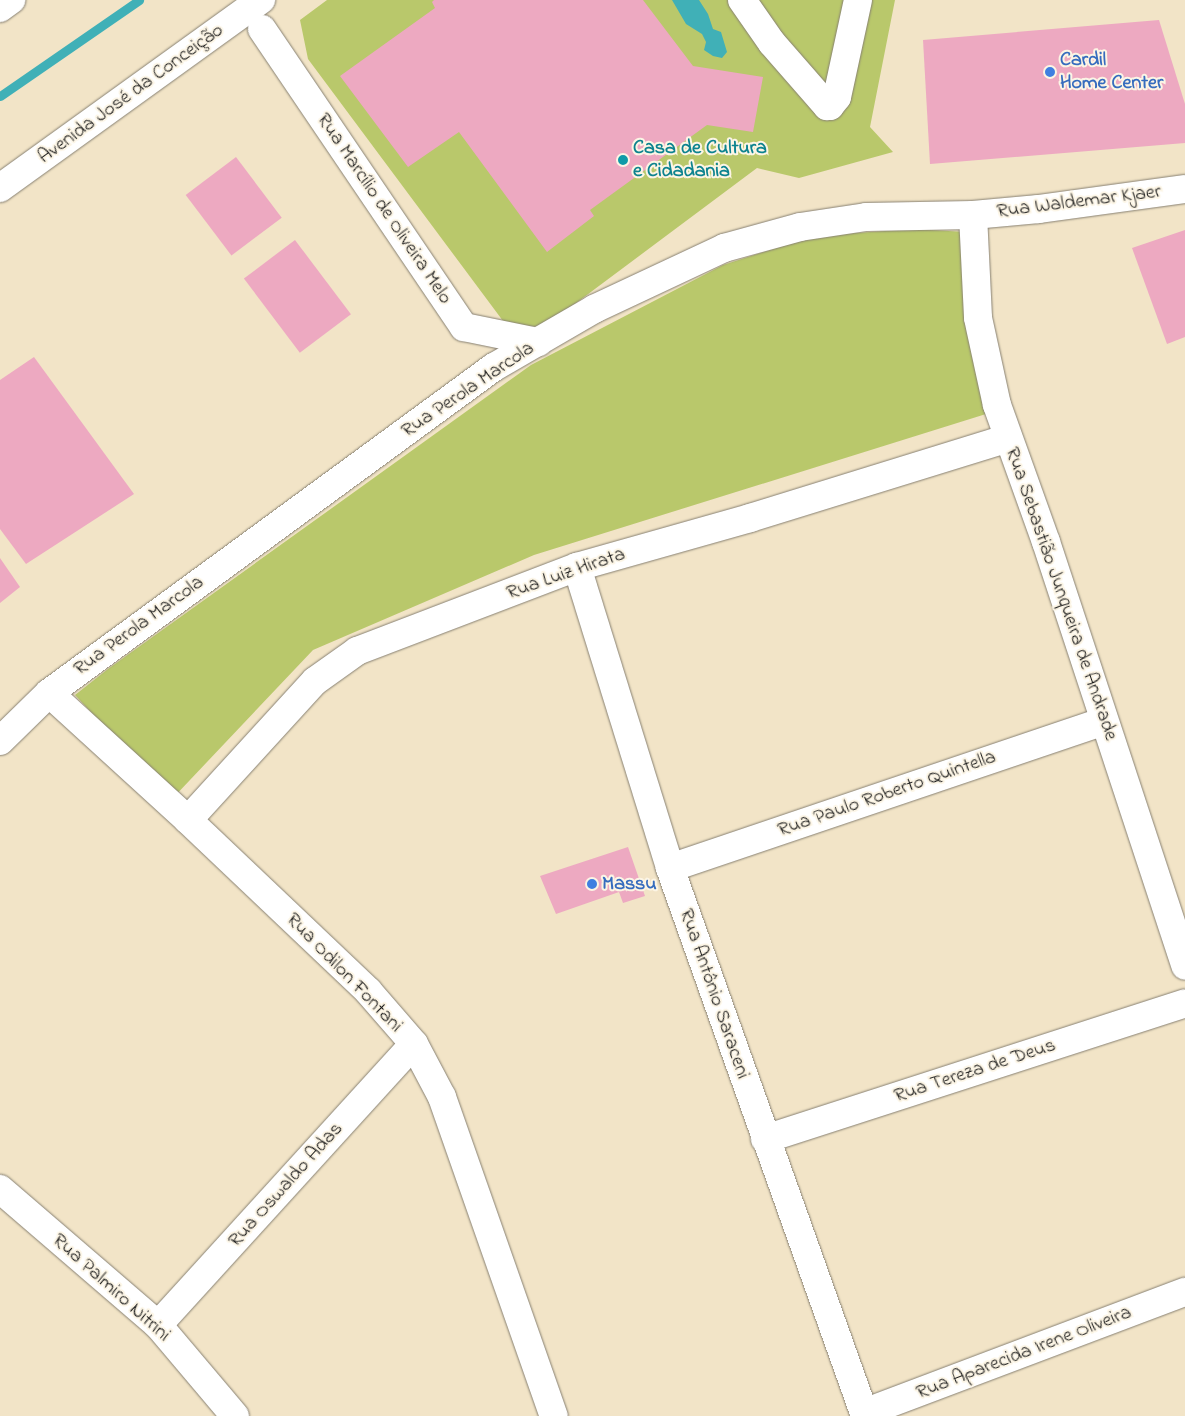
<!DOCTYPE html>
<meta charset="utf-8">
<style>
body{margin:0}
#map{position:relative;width:1185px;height:1416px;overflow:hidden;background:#f2e4c7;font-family:"Indie Flower",sans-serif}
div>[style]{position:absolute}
.green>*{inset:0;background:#b9c86b}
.water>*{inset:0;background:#40b0b7}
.stream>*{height:9px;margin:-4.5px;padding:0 4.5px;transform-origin:4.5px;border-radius:4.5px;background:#40b0b7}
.building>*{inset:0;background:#eda9c1;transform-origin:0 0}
.roads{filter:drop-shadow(0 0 1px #878072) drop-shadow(0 0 1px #878072)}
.minor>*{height:28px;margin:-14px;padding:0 14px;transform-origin:14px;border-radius:14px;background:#fff}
.dots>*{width:14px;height:14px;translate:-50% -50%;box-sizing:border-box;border:2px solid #fcf5e5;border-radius:50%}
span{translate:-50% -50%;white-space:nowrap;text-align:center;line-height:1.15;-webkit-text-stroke:4px #fcf5e5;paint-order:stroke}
.shop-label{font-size:20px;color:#366cbe;font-weight:700}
.left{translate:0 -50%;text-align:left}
.street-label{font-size:20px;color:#1c1c1c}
.culture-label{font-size:20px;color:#0d838f;font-weight:700}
</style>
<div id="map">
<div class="green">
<i style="clip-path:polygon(327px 0,895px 0,870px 127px,893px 152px,799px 178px,757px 168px,544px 327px,506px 325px,308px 59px,300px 20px)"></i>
<i style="clip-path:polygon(913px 229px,966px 232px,986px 414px,534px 555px,313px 650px,172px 799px,75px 695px,108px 669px,531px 365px,723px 265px,813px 236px)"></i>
</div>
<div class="water">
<i style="clip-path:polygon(672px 0,699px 0,708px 14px,713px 29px,721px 32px,727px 52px,722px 58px,713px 56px,704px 50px,706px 42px,702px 34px,686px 24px)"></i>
</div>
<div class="stream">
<i style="left:0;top:96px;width:169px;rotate:-34.6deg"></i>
</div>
<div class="building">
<i style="clip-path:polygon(434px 0,643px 0,693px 66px,763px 77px,753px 132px,707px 125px,590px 210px,594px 216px,547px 252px,459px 132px,408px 167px,340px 76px,435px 8px,432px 2px)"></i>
<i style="clip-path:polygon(1159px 20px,1185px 104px,1185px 143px,930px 164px,923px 40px)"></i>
<i style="left:236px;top:157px;width:76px;height:63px;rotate:53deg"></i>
<i style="clip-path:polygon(1185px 230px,1185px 337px,1167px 344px,1132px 248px)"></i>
<i style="left:295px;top:240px;width:93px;height:64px;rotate:53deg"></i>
<i style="clip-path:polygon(34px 357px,134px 494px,26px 564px,0 529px,0 380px)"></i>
<i style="clip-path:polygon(0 558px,20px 587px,0 603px)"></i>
<i style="clip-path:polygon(628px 847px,645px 896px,623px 903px,619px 892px,556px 914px,540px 876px)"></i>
</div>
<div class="roads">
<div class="minor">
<i style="left:742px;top:0;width:52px;rotate:55.1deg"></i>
<i style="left:772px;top:43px;width:84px;rotate:48.9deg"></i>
<i style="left:827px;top:106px;width:3px"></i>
<i style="left:830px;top:106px;width:11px;rotate:-52deg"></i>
<i style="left:837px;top:97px;width:99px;rotate:-77.8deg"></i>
<i style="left:0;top:8px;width:14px;rotate:-36deg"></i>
<i style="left:262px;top:29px;width:360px;rotate:55.9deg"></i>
<i style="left:464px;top:327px;width:76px;rotate:11.5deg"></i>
<i style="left:0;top:188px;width:322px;rotate:-35.8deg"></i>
<i style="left:973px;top:215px;width:103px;rotate:87.2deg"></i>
<i style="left:978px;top:318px;width:89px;rotate:77.7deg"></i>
<i style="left:997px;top:405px;width:145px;rotate:70.3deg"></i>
<i style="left:1046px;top:542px;width:446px;rotate:71.8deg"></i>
<i style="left:577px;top:567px;width:315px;rotate:72.8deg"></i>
<i style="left:670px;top:868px;width:582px;rotate:70.41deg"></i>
<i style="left:49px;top:693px;width:188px;rotate:42.4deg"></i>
<i style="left:188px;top:820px;width:248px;rotate:43.5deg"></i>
<i style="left:368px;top:991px;width:70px;rotate:49deg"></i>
<i style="left:414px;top:1044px;width:60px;rotate:62.2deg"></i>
<i style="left:442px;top:1097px;width:338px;rotate:70.7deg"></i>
<i style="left:0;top:741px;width:69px;rotate:-44.4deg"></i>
<i style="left:49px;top:693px;width:552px;rotate:-36.23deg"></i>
<i style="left:494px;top:367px;width:116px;rotate:-30.1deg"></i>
<i style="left:594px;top:309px;width:144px;rotate:-25.1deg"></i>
<i style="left:724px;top:248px;width:79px;rotate:-15.4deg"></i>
<i style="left:800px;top:227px;width:67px;rotate:-8.6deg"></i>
<i style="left:866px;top:217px;width:107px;rotate:-1.1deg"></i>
<i style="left:973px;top:215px;width:66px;rotate:-5.2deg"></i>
<i style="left:1039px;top:209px;width:147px;rotate:-7.8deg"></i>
<i style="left:188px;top:820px;width:188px;rotate:-47.6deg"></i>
<i style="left:315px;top:681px;width:52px;rotate:-35.5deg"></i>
<i style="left:357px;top:651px;width:235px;rotate:-20.9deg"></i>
<i style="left:577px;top:567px;width:180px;rotate:-15.8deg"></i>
<i style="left:750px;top:518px;width:270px;rotate:-17.2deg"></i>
<i style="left:670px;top:868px;width:458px;rotate:-18.7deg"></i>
<i style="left:765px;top:1139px;width:441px;rotate:-17.9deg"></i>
<i style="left:0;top:1189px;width:208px;rotate:40.7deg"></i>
<i style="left:158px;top:1325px;width:119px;rotate:49.8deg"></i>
<i style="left:158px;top:1325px;width:380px;rotate:-47.7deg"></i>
<i style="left:864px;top:1413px;width:343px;rotate:-20.7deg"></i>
</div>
</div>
<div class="dots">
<i style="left:1050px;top:72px;background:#3f7fe0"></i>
<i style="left:623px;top:160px;background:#0f9aa8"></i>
<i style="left:592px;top:884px;background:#3f7fe0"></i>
</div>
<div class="shop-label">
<span class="left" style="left:1060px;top:72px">Cardil<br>Home Center</span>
<span class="left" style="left:602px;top:884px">Massu</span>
</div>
<div class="street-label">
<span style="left:131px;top:94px;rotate:-36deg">Avenida José da Conceição</span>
<span style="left:1079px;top:202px;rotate:-7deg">Rua Waldemar Kjaer</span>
<span style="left:384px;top:209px;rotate:56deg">Rua Marcílio de Oliveira Melo</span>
<span style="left:468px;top:390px;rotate:-34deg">Rua Perola Marcola</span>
<span style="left:566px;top:574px;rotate:-19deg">Rua Luiz Hirata</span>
<span style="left:1061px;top:594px;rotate:71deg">Rua Sebastião Junqueira de Andrade</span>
<span style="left:139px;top:626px;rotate:-36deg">Rua Perola Marcola</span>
<span style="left:887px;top:794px;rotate:-19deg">Rua Paulo Roberto Quintella</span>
<span style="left:344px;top:973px;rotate:46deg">Rua Odilon Fontani</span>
<span style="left:714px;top:994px;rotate:71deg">Rua Antônio Saraceni</span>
<span style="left:975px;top:1071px;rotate:-18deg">Rua Tereza de Deus</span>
<span style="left:286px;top:1185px;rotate:-48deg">Rua Oswaldo Adas</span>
<span style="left:111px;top:1288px;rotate:42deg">Rua Palmiro Nitrini</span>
<span style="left:1024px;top:1353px;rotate:-21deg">Rua Aparecida Irene Oliveira</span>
</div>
<div class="culture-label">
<span class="left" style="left:633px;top:160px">Casa de Cultura<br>e Cidadania</span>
</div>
</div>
